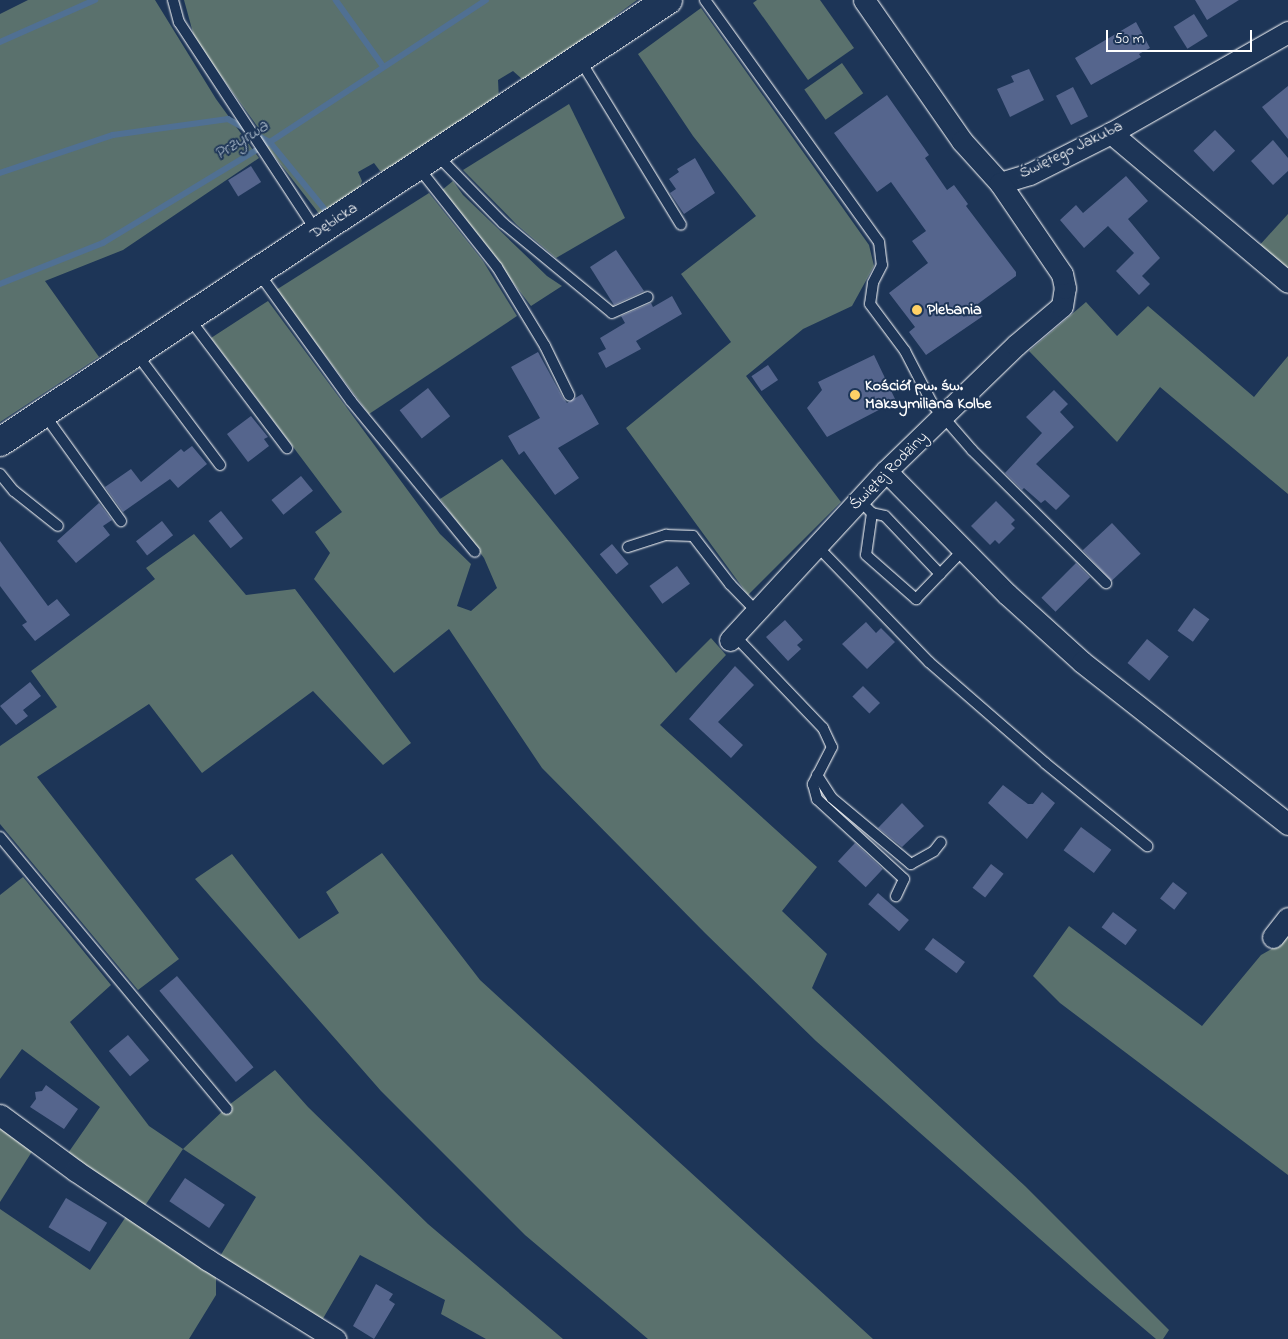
<!DOCTYPE html>
<meta charset="utf-8">
<style>
body{margin:0}
#map{position:relative;width:1288px;height:1339px;overflow:hidden;background:#1d3557;font-family:"Indie Flower",sans-serif}
div>[style]{position:absolute}
.green>*{inset:0;background:#5a716d;transform-origin:0 0}
.stream>*{height:5.5px;margin:-2.75px;padding:0 2.75px;transform-origin:2.75px;border-radius:2.75px;background:#507093}
.building>*{inset:0;background:#55658d;transform-origin:0 0}
.roads{filter:drop-shadow(0 0 1px #fff) drop-shadow(0 0 1px #fff)}
.lane>*{height:10px;margin:-5px;padding:0 5px;transform-origin:5px;border-radius:5px;background:#1d3557}
.street>*{height:21px;margin:-10.5px;padding:0 10.5px;transform-origin:10.5px;border-radius:10.5px;background:#1d3557}
.secondary>*{height:28px;margin:-14px;padding:0 14px;transform-origin:14px;border-radius:14px;background:#1d3557}
.dots>*{width:14px;height:14px;translate:-50% -50%;box-sizing:border-box;border:2px solid #1d3557;border-radius:50%}
span{translate:-50% -50%;white-space:nowrap;text-align:center;line-height:1.15;-webkit-text-stroke:4px #1d3557;paint-order:stroke}
.street-label{font-size:16px;color:#fff}
.poi-label{font-size:16px;color:#fff;font-weight:700}
.left{translate:0 -50%;text-align:left}
.water-label{font-size:18px;color:#b0bfce;font-style:italic}
.scale{position:absolute;left:1106px;top:30px;width:146px;height:22px;box-sizing:border-box;border:2px solid #fff;border-top:0;padding-left:6px;font-size:15px;line-height:18px;white-space:nowrap;color:#fff;-webkit-text-stroke:4px #1d3557;paint-order:stroke}
</style>
<div id="map">
<div class="green">
<i style="clip-path:polygon(28px 0,155px 0,216px 99px,259px 158px,123px 250px,45px 281px,99px 357px,0 422px,0 14px)"></i>
<i style="clip-path:polygon(184px 0,637px 0,615px 16px,604px 31px,530px 78px,522px 79px,513px 71px,498px 80px,499px 100px,395px 170px,380px 171px,374px 163px,358px 172px,362px 181px,356px 195px,320px 215px,268px 148px,257px 126px,195px 40px)"></i>
<i style="clip-path:polygon(757px 0,820px 0,854px 48px,808px 80px,753px 3px)"></i>
<i style="clip-path:polygon(701px 8px,869px 245px,874px 266px,852px 306px,803px 329px,746px 376px,841px 502px,748px 595px,626px 428px,731px 342px,681px 274px,756px 216px,693px 136px,638px 54px)"></i>
<i style="left:842px;top:63px;width:37px;height:46px;rotate:55deg"></i>
<i style="clip-path:polygon(569px 104px,625px 218px,556px 258px,517px 225px,463px 170px)"></i>
<i style="clip-path:polygon(453px 181px,463px 195px,547px 276px,562px 286px,531px 306px,442px 190px)"></i>
<i style="clip-path:polygon(429px 193px,483px 261px,517px 316px,369px 414px,276px 290px)"></i>
<i style="clip-path:polygon(1288px 214px,1288px 271px,1258px 247px)"></i>
<i style="clip-path:polygon(268px 301px,440px 534px,471px 564px,457px 606px,471px 611px,497px 588px,484px 558px,440px 499px,502px 459px,676px 673px,711px 638px,726px 655px,660px 725px,817px 867px,782px 911px,827px 954px,812px 988px,1025px 1186px,1169px 1330px,1163px 1339px,1156px 1339px,1090px 1283px,816px 1041px,705px 933px,542px 768px,449px 629px,394px 673px,314px 579px,330px 553px,315px 532px,342px 512px,211px 338px)"></i>
<i style="clip-path:polygon(1086px 302px,1117px 336px,1148px 306px,1254px 397px,1288px 356px,1288px 494px,1160px 387px,1117px 442px,1029px 351px)"></i>
<i style="clip-path:polygon(194px 534px,246px 595px,295px 589px,411px 743px,383px 765px,313px 691px,202px 773px,149px 704px,37px 777px,179px 959px,138px 990px,0 824px,0 746px,57px 707px,31px 671px,155px 579px,146px 568px)"></i>
<i style="clip-path:polygon(382px 853px,480px 980px,873px 1339px,648px 1339px,525px 1235px,381px 1091px,195px 879px,232px 854px,299px 939px,339px 913px,326px 892px)"></i>
<i style="clip-path:polygon(23px 877px,111px 985px,70px 1022px,149px 1126px,183px 1149px,229px 1105px,275px 1070px,308px 1107px,428px 1224px,563px 1339px,486px 1339px,441px 1314px,445px 1300px,360px 1255px,321px 1322px,219px 1258px,256px 1197px,183px 1149px,144px 1207px,66px 1156px,100px 1107px,22px 1049px,0 1079px,0 895px)"></i>
<i style="clip-path:polygon(1069px 926px,1202px 1026px,1261px 955px,1280px 944px,1288px 934px,1288px 1175px,1060px 1003px,1033px 976px)"></i>
<i style="clip-path:polygon(0 1127px,33px 1150px,0 1202px)"></i>
<i style="clip-path:polygon(0 1209px,90px 1270px,127px 1215px,216px 1273px,216px 1295px,189px 1339px,0 1339px)"></i>
</div>
<div class="stream">
<i style="left:336px;top:0;width:82px;rotate:54.4deg"></i>
<i style="left:0;top:42px;width:104px;rotate:-23.9deg"></i>
<i style="left:0;top:173px;width:119px;rotate:-18.6deg"></i>
<i style="left:113px;top:135px;width:116px;rotate:-7.9deg"></i>
<i style="left:228px;top:119px;width:48px;rotate:28.7deg"></i>
<i style="left:270px;top:142px;width:85px;rotate:50.7deg"></i>
<i style="left:0;top:284px;width:111px;rotate:-21.7deg"></i>
<i style="left:103px;top:243px;width:195px;rotate:-31.2deg"></i>
<i style="left:270px;top:142px;width:258px;rotate:-33.3deg"></i>
</div>
<div class="building">
<i style="clip-path:polygon(1195px 0,1239px 0,1207px 20px)"></i>
<i style="left:1194px;top:14px;width:26px;height:24px;rotate:58deg"></i>
<i style="clip-path:polygon(1136px 22px,1150px 48px,1139px 54px,1141px 57px,1091px 85px,1075px 58px)"></i>
<i style="clip-path:polygon(1029px 69px,1044px 100px,1010px 117px,997px 89px,1014px 82px,1011px 76px)"></i>
<i style="clip-path:polygon(1288px 86px,1288px 139px,1262px 107px)"></i>
<i style="left:1073px;top:87px;width:33px;height:19px;rotate:63deg"></i>
<i style="clip-path:polygon(887px 95px,929px 155px,925px 158px,947px 190px,954px 185px,968px 204px,966px 206px,1016px 272px,1016px 276px,975px 306px,983px 316px,926px 355px,909px 332px,915px 327px,889px 293px,928px 263px,912px 241px,926px 231px,891px 182px,877px 192px,834px 133px)"></i>
<i style="left:1215px;top:130px;width:29px;height:30px;rotate:46deg"></i>
<i style="clip-path:polygon(1273px 140px,1288px 158px,1288px 171px,1273px 185px,1251px 161px)"></i>
<i style="clip-path:polygon(695px 158px,715px 193px,684px 214px,670px 193px,676px 189px,669px 179px,679px 172px,677px 169px)"></i>
<i style="left:251px;top:166px;width:19px;height:27px;rotate:58deg"></i>
<i style="clip-path:polygon(1126px 176px,1148px 201px,1128px 219px,1160px 258px,1142px 276px,1150px 284px,1139px 295px,1116px 271px,1134px 253px,1108px 226px,1084px 248px,1060px 220px,1076px 205px,1083px 213px)"></i>
<i style="clip-path:polygon(616px 250px,644px 291px,614px 305px,590px 267px)"></i>
<i style="clip-path:polygon(672px 296px,682px 314px,636px 341px,641px 349px,606px 368px,598px 353px,606px 349px,600px 338px,625px 323px,621px 316px,651px 303px,653px 307px)"></i>
<i style="clip-path:polygon(538px 352px,563px 398px,567px 403px,582px 394px,599px 424px,558px 448px,579px 478px,555px 495px,524px 451px,519px 455px,508px 436px,540px 418px,511px 367px)"></i>
<i style="clip-path:polygon(874px 355px,896px 401px,827px 437px,807px 408px,822px 390px,818px 382px)"></i>
<i style="left:768px;top:365px;width:18px;height:20px;rotate:56deg"></i>
<i style="left:428px;top:388px;width:36px;height:36px;rotate:52deg"></i>
<i style="clip-path:polygon(1054px 390px,1068px 404px,1060px 412px,1074px 427px,1036px 464px,1070px 496px,1056px 510px,1045px 500px,1041px 503px,1024px 488px,1022px 490px,1005px 473px,1042px 433px,1026px 417px)"></i>
<i style="clip-path:polygon(251px 416px,268px 437px,264px 439px,269px 446px,248px 462px,227px 434px)"></i>
<i style="clip-path:polygon(192px 446px,207px 464px,178px 488px,170px 479px,123px 512px,105px 487px,131px 469px,141px 482px,181px 449px,184px 452px)"></i>
<i style="left:301px;top:476px;width:19px;height:38px;rotate:51deg"></i>
<i style="clip-path:polygon(996px 501px,1015px 520px,1011px 524px,1015px 528px,999px 544px,995px 540px,990px 545px,971px 526px)"></i>
<i style="clip-path:polygon(99px 503px,112px 520px,103px 526px,110px 535px,76px 563px,57px 541px)"></i>
<i style="left:221px;top:511px;width:35px;height:16px;rotate:51deg"></i>
<i style="left:162px;top:521px;width:18px;height:33px;rotate:52deg"></i>
<i style="left:1112px;top:523px;width:42px;height:40px;rotate:47deg"></i>
<i style="clip-path:polygon(0 541px,48px 606px,57px 599px,70px 615px,35px 641px,22px 625px,27px 622px,0 586px)"></i>
<i style="left:612px;top:544px;width:26px;height:16px;rotate:50deg"></i>
<i style="left:1076px;top:563px;width:20px;height:49px;rotate:45deg"></i>
<i style="left:677px;top:566px;width:22px;height:34px;rotate:54deg"></i>
<i style="left:1194px;top:608px;width:19px;height:28px;rotate:36deg"></i>
<i style="clip-path:polygon(785px 620px,803px 640px,797px 645px,801px 649px,788px 661px,766px 637px)"></i>
<i style="clip-path:polygon(866px 622px,876px 633px,881px 628px,895px 642px,867px 669px,842px 644px)"></i>
<i style="left:1147px;top:639px;width:28px;height:31px;rotate:39deg"></i>
<i style="clip-path:polygon(735px 666px,754px 685px,718px 722px,743px 745px,731px 758px,689px 719px)"></i>
<i style="clip-path:polygon(30px 682px,41px 696px,23px 710px,28px 716px,16px 725px,0 706px)"></i>
<i style="left:863px;top:686px;width:24px;height:15px;rotate:45deg"></i>
<i style="clip-path:polygon(1003px 785px,1028px 804px,1033px 804px,1042px 792px,1055px 803px,1027px 839px,988px 803px)"></i>
<i style="clip-path:polygon(902px 803px,924px 826px,902px 847px,878px 828px)"></i>
<i style="left:1081px;top:827px;width:38px;height:29px;rotate:37deg"></i>
<i style="left:855px;top:843px;width:38px;height:25px;rotate:43deg"></i>
<i style="left:991px;top:864px;width:16px;height:30px;rotate:38deg"></i>
<i style="left:1173px;top:882px;width:18px;height:21px;rotate:38deg"></i>
<i style="left:878px;top:893px;width:41px;height:15px;rotate:41deg"></i>
<i style="left:1113px;top:912px;width:30px;height:19px;rotate:37deg"></i>
<i style="left:933px;top:938px;width:40px;height:14px;rotate:37deg"></i>
<i style="left:177px;top:976px;width:119px;height:23px;rotate:50deg"></i>
<i style="left:128px;top:1035px;width:33px;height:25px;rotate:50deg"></i>
<i style="clip-path:polygon(46px 1085px,78px 1109px,64px 1129px,30px 1107px,36px 1099px,35px 1092px,42px 1091px)"></i>
<i style="left:185px;top:1178px;width:48px;height:28px;rotate:34deg"></i>
<i style="left:66px;top:1198px;width:48px;height:34px;rotate:31deg"></i>
<i style="clip-path:polygon(376px 1284px,393px 1294px,389px 1300px,395px 1304px,374px 1339px,353px 1326px)"></i>
</div>
<div class="roads">
<div class="lane">
<i style="left:173px;top:0;width:23px;rotate:75deg"></i>
<i style="left:179px;top:22px;width:251px;rotate:56.7deg"></i>
<i style="left:705px;top:0;width:298px;rotate:54.3deg"></i>
<i style="left:879px;top:242px;width:23px;rotate:83deg"></i>
<i style="left:882px;top:265px;width:20px;rotate:117deg"></i>
<i style="left:873px;top:283px;width:21px;rotate:98deg"></i>
<i style="left:870px;top:304px;width:59px;rotate:53.3deg"></i>
<i style="left:905px;top:351px;width:61px;rotate:62.6deg"></i>
<i style="left:933px;top:405px;width:60px;rotate:49.1deg"></i>
<i style="left:972px;top:450px;width:189px;rotate:44.8deg"></i>
<i style="left:580px;top:60px;width:193px;rotate:58.5deg"></i>
<i style="left:437px;top:155px;width:95px;rotate:45.9deg"></i>
<i style="left:503px;top:223px;width:141px;rotate:39.5deg"></i>
<i style="left:612px;top:313px;width:39px;rotate:-24deg"></i>
<i style="left:418px;top:167px;width:127px;rotate:51.7deg"></i>
<i style="left:497px;top:267px;width:92px;rotate:58.7deg"></i>
<i style="left:545px;top:346px;width:55px;rotate:63.9deg"></i>
<i style="left:258px;top:272px;width:159px;rotate:54.2deg"></i>
<i style="left:351px;top:401px;width:195px;rotate:50.6deg"></i>
<i style="left:189px;top:318px;width:163px;rotate:53deg"></i>
<i style="left:136px;top:353px;width:140px;rotate:53.1deg"></i>
<i style="left:44px;top:414px;width:132px;rotate:54.3deg"></i>
<i style="left:0;top:474px;width:22px;rotate:51deg"></i>
<i style="left:14px;top:491px;width:56px;rotate:38.5deg"></i>
<i style="left:859px;top:500px;width:18px;rotate:45deg"></i>
<i style="left:872px;top:513px;width:42px;rotate:98.1deg"></i>
<i style="left:866px;top:555px;width:67px;rotate:41.3deg"></i>
<i style="left:916px;top:599px;width:68px;rotate:-46.2deg"></i>
<i style="left:872px;top:513px;width:13px;rotate:13deg"></i>
<i style="left:885px;top:516px;width:80px;rotate:46.5deg"></i>
<i style="left:816px;top:545px;width:163px;rotate:46deg"></i>
<i style="left:929px;top:662px;width:154px;rotate:41deg"></i>
<i style="left:1045px;top:763px;width:132px;rotate:39.1deg"></i>
<i style="left:628px;top:547px;width:40px;rotate:-18deg"></i>
<i style="left:666px;top:535px;width:27px;rotate:2deg"></i>
<i style="left:693px;top:536px;width:61px;rotate:52.4deg"></i>
<i style="left:730px;top:584px;width:37px;rotate:46deg"></i>
<i style="left:734px;top:635px;width:129px;rotate:46.3deg"></i>
<i style="left:823px;top:728px;width:21px;rotate:65deg"></i>
<i style="left:832px;top:747px;width:42px;rotate:117.2deg"></i>
<i style="left:813px;top:784px;width:16px;rotate:75deg"></i>
<i style="left:817px;top:799px;width:118px;rotate:42.6deg"></i>
<i style="left:904px;top:879px;width:19px;rotate:115deg"></i>
<i style="left:817px;top:775px;width:27px;rotate:57deg"></i>
<i style="left:832px;top:798px;width:103px;rotate:39.9deg"></i>
<i style="left:911px;top:864px;width:26px;rotate:-29deg"></i>
<i style="left:934px;top:851px;width:11px;rotate:-52deg"></i>
<i style="left:0;top:837px;width:354px;rotate:50.2deg"></i>
</div>
<div class="street">
<i style="left:864px;top:0;width:172px;rotate:55.2deg"></i>
<i style="left:962px;top:141px;width:57px;rotate:47.9deg"></i>
<i style="left:1000px;top:183px;width:31px;rotate:-17deg"></i>
<i style="left:1030px;top:174px;width:91px;rotate:-26.8deg"></i>
<i style="left:1111px;top:133px;width:204px;rotate:-29.7deg"></i>
<i style="left:1111px;top:133px;width:231px;rotate:40.1deg"></i>
<i style="left:886px;top:471px;width:173px;rotate:45.5deg"></i>
<i style="left:1007px;top:594px;width:101px;rotate:42.2deg"></i>
<i style="left:1082px;top:662px;width:262px;rotate:38.2deg"></i>
<i style="left:730px;top:640px;width:230px;rotate:-47.3deg"></i>
<i style="left:886px;top:471px;width:181px;rotate:-44.1deg"></i>
<i style="left:1016px;top:345px;width:60px;rotate:-40.3deg"></i>
<i style="left:1062px;top:306px;width:18px;rotate:-81deg"></i>
<i style="left:1065px;top:288px;width:14px;rotate:-102deg"></i>
<i style="left:1062px;top:274px;width:110px;rotate:-124.3deg"></i>
<i style="left:1273px;top:937px;width:24px;rotate:-52deg"></i>
<i style="left:0;top:1115px;width:94px;rotate:36.4deg"></i>
<i style="left:76px;top:1171px;width:159px;rotate:34deg"></i>
<i style="left:208px;top:1260px;width:150px;rotate:31.9deg"></i>
</div>
<div class="secondary">
<i style="left:0;top:442px;width:801px;rotate:-33.49deg"></i>
</div>
</div>
<div class="dots">
<i style="left:917px;top:310px;background:#ffd166"></i>
<i style="left:855px;top:395px;background:#ffd166"></i>
</div>
<div class="street-label">
<span style="left:1071px;top:150px;rotate:-26deg">Świętego Jakuba</span>
<span style="left:334px;top:221px;rotate:-33deg">Dębicka</span>
<span style="left:889px;top:471px;rotate:-45deg">Świętej Rodziny</span>
</div>
<div class="poi-label">
<span class="left" style="left:927px;top:310px">Plebania</span>
<span class="left" style="left:865px;top:395px">Kościół pw. św.<br>Maksymiliana Kolbe</span>
</div>
<div class="water-label">
<span style="left:242px;top:141px;rotate:-32deg">Przyrwa</span>
</div>
<div class="scale">50 m</div>
</div>
